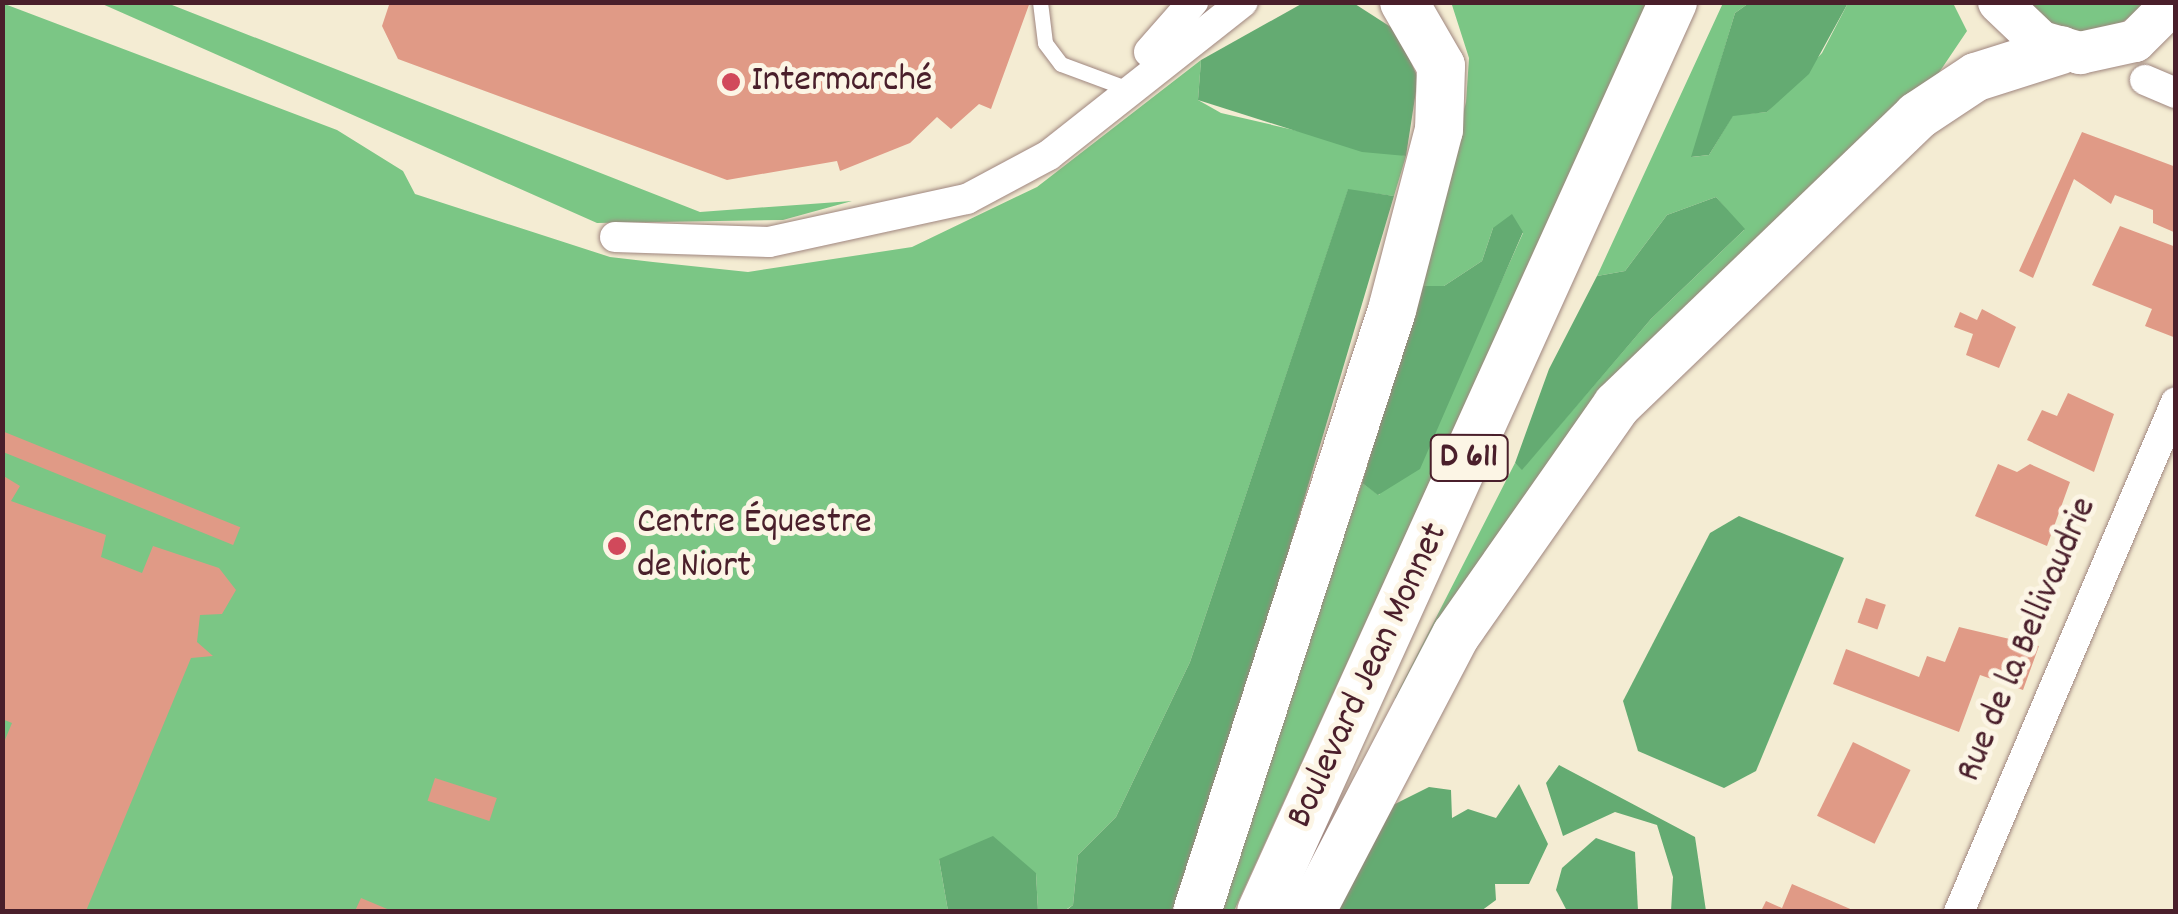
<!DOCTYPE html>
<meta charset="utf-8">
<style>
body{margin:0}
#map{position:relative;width:2178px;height:914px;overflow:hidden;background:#f4ecd3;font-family:Dekko,sans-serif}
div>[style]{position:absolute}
.green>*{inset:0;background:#7bc685}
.forest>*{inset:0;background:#64ab72}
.building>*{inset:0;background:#e09a86;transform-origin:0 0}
.roads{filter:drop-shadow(0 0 2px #9f867f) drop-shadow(0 0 2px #9f867f)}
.lane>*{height:15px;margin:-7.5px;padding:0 7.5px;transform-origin:7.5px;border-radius:7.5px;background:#fff}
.street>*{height:30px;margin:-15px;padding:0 15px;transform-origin:15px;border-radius:15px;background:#fff}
.secondary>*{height:42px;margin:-21px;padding:0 21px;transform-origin:21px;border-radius:21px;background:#fff}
.primary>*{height:48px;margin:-24px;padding:0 24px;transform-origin:24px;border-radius:24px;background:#fff}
.dots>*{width:28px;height:28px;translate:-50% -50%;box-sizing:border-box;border:5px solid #fcf5e5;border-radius:50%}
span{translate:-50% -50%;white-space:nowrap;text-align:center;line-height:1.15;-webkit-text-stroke:10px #fcf5e5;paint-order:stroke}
.shield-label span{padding:2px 8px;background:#fcf5e5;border:2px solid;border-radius:8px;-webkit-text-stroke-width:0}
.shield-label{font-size:35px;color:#4a1f2b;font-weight:700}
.poi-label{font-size:38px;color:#4a1f2b}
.left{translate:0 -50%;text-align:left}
.street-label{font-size:38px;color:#4a1f2b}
.frame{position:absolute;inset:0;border:5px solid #4a1f2b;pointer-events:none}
</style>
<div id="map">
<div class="green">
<i style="clip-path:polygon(2px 3px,337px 130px,403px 171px,415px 194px,610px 257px,653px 262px,748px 272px,912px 247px,1037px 187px,1201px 60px,1198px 100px,1221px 113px,1406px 156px,1394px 196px,1348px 190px,1190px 662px,1116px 817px,1078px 855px,1073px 905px,1064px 911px,1038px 911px,1036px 873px,939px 859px,948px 911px,3px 911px)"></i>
<i style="clip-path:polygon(100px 3px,167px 3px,700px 212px,852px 201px,783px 220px,597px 223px)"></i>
<i style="clip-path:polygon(1648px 3px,1234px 911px,1213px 912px,1362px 483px,1379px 495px,1478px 333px,1523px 233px,1493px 228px,1482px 261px,1444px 286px,1420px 286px,1466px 102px,1469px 58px,1452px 5px)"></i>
<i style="clip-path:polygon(1723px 3px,1749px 3px,1735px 13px,1692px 157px,1709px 155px,1733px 115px,1767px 112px,1822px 53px,1848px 3px,1953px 3px,1967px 31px,1932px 83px,1681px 315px,1403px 703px,1395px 698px,1515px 463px,1522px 469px,1651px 319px,1744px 230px,1716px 197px,1667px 215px,1625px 271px,1597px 276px)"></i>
<i style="clip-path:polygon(2022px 3px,2152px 3px,2102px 35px,2060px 32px)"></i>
</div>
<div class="forest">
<i style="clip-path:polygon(1303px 3px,1355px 4px,1397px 31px,1418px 78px,1406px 156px,1362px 152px,1198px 100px,1201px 60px)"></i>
<i style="clip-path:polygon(1749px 3px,1848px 3px,1809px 74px,1767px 112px,1733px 116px,1709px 155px,1691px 157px,1735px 13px)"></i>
<i style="clip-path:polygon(1348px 189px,1394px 196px,1182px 911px,1064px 912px,1073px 905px,1078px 855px,1116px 817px,1190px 662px)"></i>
<i style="clip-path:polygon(1716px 197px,1745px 229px,1651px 319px,1522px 470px,1515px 463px,1549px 369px,1597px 276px,1625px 271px,1667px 215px)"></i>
<i style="clip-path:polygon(1512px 214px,1523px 232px,1420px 469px,1378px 495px,1362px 483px,1420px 286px,1444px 286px,1482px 261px,1493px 228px)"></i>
<i style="clip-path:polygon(1739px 516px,1844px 558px,1756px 771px,1724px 788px,1638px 751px,1623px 701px,1710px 533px)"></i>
<i style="clip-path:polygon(1559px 765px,1695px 837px,1706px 911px,1671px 911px,1673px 877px,1657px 825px,1615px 812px,1563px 836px,1546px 783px)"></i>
<i style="clip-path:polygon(1519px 784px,1548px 844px,1529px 884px,1495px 884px,1496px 900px,1481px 911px,1337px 912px,1389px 807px,1429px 787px,1451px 790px,1452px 818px,1468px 809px,1496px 818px)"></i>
<i style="clip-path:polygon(993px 836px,1036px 873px,1038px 911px,948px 911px,939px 859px)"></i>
<i style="clip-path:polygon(1596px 838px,1635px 852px,1638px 911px,1567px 911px,1556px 890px,1562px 868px)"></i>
</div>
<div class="building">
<i style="clip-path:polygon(390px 2px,1030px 2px,991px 109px,979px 104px,951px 129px,937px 117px,910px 143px,840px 171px,837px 161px,727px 180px,398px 59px,382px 26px)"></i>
<i style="clip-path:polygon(2082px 132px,2176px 167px,2176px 233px,2153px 223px,2153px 210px,2115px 195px,2111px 204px,2074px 179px,2033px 278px,2019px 271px)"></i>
<i style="clip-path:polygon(2120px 226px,2176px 247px,2176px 338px,2145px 326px,2152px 309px,2092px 285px)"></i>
<i style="clip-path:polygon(1982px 309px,2016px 327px,1999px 368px,1966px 355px,1973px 334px,1954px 327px,1960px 312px,1977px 320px)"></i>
<i style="clip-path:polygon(2068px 393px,2114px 414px,2094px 472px,2027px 440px,2042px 410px,2057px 416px)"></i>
<i style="left:2px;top:431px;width:257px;height:19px;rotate:22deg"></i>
<i style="clip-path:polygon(1998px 464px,2017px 472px,2030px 464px,2070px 482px,2047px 546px,1975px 516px)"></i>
<i style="clip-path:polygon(2px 475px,20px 486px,11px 501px,106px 535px,101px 557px,142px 573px,153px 546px,219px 568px,236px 590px,222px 614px,200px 615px,197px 642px,213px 656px,191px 658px,86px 911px,2px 911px,2px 747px,12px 723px,2px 719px)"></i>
<i style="left:1866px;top:598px;width:21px;height:26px;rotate:19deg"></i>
<i style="clip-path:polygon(1959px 627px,2039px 646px,2023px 690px,1980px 675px,1959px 732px,1833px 684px,1846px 649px,1919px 677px,1927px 656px,1945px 662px)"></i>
<i style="left:1853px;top:742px;width:64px;height:82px;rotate:26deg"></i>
<i style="left:435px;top:778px;width:65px;height:24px;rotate:18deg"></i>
<i style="clip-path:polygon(1792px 884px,1855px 911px,1761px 911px,1766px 901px,1782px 908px)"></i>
<i style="clip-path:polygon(361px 898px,392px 911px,355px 911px)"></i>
</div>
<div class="roads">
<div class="lane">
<i style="left:1040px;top:2px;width:41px;rotate:83deg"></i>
<i style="left:1045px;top:43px;width:26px;rotate:53deg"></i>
<i style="left:1061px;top:64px;width:69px;rotate:20.3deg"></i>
</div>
<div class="street">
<i style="left:1149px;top:52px;width:67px;rotate:-48.7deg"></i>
<i style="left:2145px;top:80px;width:34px;rotate:23deg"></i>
<i style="left:615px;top:237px;width:154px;rotate:1.9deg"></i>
<i style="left:769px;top:242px;width:203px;rotate:-12.3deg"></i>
<i style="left:967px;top:199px;width:93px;rotate:-28.2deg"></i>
<i style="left:1049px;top:155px;width:247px;rotate:-38.3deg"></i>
<i style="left:1959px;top:912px;width:554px;rotate:-66.95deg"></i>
</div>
<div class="secondary">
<i style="left:1999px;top:2px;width:58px;rotate:43.6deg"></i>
<i style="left:2041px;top:42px;width:41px;rotate:15.8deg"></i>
<i style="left:2080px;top:53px;width:56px;rotate:-12.3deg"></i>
<i style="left:2135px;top:41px;width:55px;rotate:-45deg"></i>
</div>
<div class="primary">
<i style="left:1197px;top:912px;width:633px;rotate:-72.05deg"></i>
<i style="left:1392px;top:310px;width:186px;rotate:-75.4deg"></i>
<i style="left:1439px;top:130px;width:64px;rotate:-88.2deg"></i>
<i style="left:1441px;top:66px;width:74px;rotate:-120deg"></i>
<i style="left:1261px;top:912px;width:999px;rotate:-65.64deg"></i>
<i style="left:1311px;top:912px;width:313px;rotate:-62.4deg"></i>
<i style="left:1456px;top:635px;width:281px;rotate:-55deg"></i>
<i style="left:1617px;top:405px;width:417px;rotate:-43.9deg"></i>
<i style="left:1917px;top:116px;width:71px;rotate:-33.5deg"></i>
<i style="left:1976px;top:77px;width:89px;rotate:-17.6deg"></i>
</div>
</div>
<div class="dots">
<i style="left:731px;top:82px;background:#d1495b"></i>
<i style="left:617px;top:546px;background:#d1495b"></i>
</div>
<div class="shield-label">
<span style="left:1469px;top:458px">D 611</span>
</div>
<div class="poi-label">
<span class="left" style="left:751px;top:82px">Intermarché</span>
<span class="left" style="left:637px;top:546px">Centre Équestre<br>de Niort</span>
</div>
<div class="street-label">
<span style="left:2028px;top:640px;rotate:-67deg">Rue de la Bellivaudrie</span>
<span style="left:1369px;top:676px;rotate:-65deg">Boulevard Jean Monnet</span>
</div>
<div class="frame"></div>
</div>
